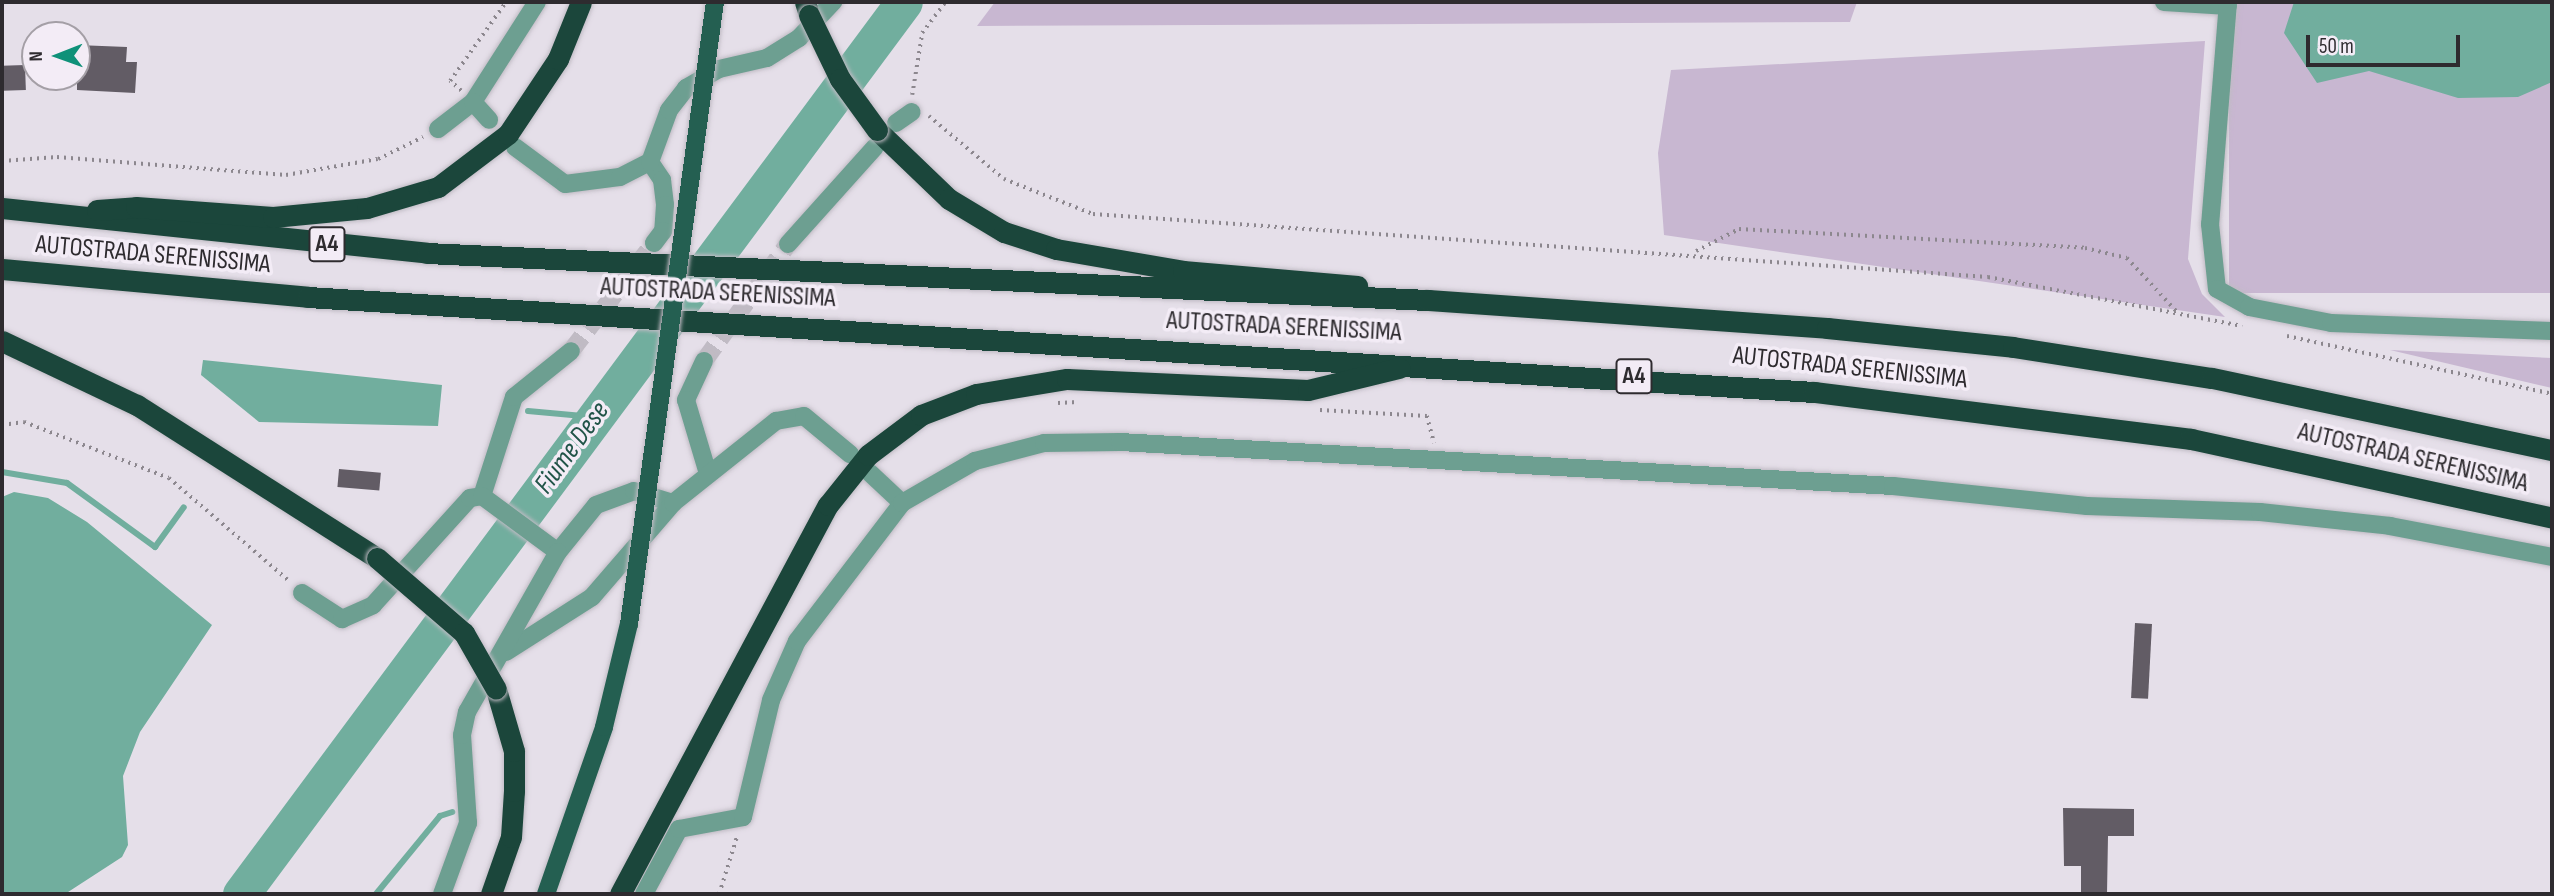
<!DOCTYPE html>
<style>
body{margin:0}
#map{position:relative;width:2554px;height:896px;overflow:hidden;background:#e5dfe9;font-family:"Sofia Sans Condensed",sans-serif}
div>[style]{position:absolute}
.green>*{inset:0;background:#c8b7d1;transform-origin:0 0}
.water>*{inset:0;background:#71ae9e}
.stream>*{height:6px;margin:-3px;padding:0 3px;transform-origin:3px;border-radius:3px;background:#71ae9e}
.river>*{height:37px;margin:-18.5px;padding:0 18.5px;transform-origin:18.5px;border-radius:18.5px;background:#71ae9e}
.building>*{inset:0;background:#625c65;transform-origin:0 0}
.minor-tunnel>*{height:18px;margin-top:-9px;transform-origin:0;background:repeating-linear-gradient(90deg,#c0bbc4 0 18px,transparent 0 27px)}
.path>*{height:3.5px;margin-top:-1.75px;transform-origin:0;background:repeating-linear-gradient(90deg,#8c878e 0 2px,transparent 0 7px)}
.roads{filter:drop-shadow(0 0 2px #c0bbc4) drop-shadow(0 0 2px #c0bbc4)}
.minor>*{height:18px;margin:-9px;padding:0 9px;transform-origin:9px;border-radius:9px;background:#6d9f91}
.highway>*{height:21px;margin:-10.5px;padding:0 10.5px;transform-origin:10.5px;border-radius:10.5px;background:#1b463b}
.bridges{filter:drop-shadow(0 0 2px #c0bbc4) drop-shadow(0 0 2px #c0bbc4)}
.major-bridge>*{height:18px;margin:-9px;padding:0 9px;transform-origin:9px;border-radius:9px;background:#245f51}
.highway-bridge>*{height:21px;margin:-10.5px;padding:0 10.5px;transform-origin:10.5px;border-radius:10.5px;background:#1b463b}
span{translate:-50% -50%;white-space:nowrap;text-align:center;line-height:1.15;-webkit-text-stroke:7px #f3ecf6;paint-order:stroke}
.shield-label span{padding:2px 5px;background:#f3ecf6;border:2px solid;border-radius:5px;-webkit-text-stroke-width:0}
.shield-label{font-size:24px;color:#2e2b2f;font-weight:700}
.street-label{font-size:26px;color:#2e2b2f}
.water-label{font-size:28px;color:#215448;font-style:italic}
.frame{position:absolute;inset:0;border:4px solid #2e2b2f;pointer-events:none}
.north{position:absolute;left:21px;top:21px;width:70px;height:70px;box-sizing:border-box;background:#f3ecf6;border:2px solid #a49fa6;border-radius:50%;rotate:269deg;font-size:19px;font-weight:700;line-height:28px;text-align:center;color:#2e2b2f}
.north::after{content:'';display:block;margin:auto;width:24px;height:32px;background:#0f9179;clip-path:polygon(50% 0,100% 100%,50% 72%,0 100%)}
.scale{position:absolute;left:2306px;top:35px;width:154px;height:32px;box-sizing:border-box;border:4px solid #2e2b2f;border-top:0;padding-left:9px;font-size:21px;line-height:24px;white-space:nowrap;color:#2e2b2f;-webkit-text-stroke:5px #f3ecf6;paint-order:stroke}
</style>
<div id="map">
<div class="green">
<i style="clip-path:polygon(995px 2px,1857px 2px,1850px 22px,977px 26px)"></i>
<i style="left:2229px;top:2px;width:323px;height:291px"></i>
<i style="clip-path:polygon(2205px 41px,2188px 259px,2202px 294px,2225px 317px,1664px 235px,1658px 153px,1671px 70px)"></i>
<i style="clip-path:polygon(2390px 350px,2552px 358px,2552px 388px)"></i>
</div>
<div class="water">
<i style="clip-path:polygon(2294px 2px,2552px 2px,2552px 82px,2518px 97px,2458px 98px,2369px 71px,2317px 83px,2284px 33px)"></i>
<i style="clip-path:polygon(203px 360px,442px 385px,438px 426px,259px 422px,201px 375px)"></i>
<i style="clip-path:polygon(14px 492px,48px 498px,87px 522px,212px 625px,140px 732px,123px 776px,128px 845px,122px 857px,65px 894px,2px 894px,2px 497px)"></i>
</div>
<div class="stream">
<i style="left:528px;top:411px;width:66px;rotate:5.2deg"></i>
<i style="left:2px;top:472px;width:66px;rotate:9.6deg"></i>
<i style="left:67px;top:483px;width:109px;rotate:36deg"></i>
<i style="left:155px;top:547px;width:49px;rotate:-54.1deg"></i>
<i style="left:376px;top:894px;width:101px;rotate:-50.6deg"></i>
<i style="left:440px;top:816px;width:13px;rotate:-18deg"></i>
</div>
<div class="river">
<i style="left:241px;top:894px;width:1111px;rotate:-53.38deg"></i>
</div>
<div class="building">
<i style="clip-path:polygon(77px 45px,127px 47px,126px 62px,137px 62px,135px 93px,77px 90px)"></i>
<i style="left:25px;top:65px;width:25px;height:23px;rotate:88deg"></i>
<i style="left:339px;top:469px;width:42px;height:18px;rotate:5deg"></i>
<i style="left:2135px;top:623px;width:17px;height:75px;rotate:3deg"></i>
<i style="clip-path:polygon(2063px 808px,2134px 809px,2134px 836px,2108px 836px,2107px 894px,2081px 894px,2081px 866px,2064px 866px)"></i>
</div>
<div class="minor-tunnel">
<i style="left:571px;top:351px;width:136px;rotate:-52.5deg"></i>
<i style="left:704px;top:361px;width:144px;rotate:-54.3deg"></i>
</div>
<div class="path">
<i style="left:461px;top:91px;width:15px;rotate:-138deg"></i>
<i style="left:450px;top:81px;width:97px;rotate:-54.7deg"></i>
<i style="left:912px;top:95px;width:63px;rotate:-80.8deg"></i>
<i style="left:922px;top:33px;width:39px;rotate:-53deg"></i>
<i style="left:929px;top:116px;width:98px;rotate:40deg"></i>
<i style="left:1004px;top:179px;width:96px;rotate:21.5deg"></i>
<i style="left:1093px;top:214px;width:897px;rotate:4.03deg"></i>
<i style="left:1988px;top:277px;width:259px;rotate:10.9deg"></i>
<i style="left:2px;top:161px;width:55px;rotate:-4.2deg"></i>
<i style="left:57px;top:157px;width:230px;rotate:4.5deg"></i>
<i style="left:286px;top:175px;width:93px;rotate:-9.9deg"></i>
<i style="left:378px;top:159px;width:50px;rotate:-26.1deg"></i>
<i style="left:1696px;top:251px;width:48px;rotate:-27.1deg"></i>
<i style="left:1739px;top:229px;width:347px;rotate:3.1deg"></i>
<i style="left:2085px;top:248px;width:43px;rotate:13.4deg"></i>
<i style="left:2127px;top:258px;width:76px;rotate:47.1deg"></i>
<i style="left:2287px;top:336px;width:271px;rotate:12.3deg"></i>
<i style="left:1058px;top:403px;width:20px;rotate:-3deg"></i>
<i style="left:1320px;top:410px;width:107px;rotate:3.2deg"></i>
<i style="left:1427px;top:416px;width:28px;rotate:75deg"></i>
<i style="left:2px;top:425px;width:22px;rotate:-8deg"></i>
<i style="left:24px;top:422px;width:155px;rotate:21.1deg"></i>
<i style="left:169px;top:478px;width:157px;rotate:40.6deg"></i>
<i style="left:719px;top:894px;width:61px;rotate:-72.8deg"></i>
</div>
<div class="roads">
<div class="minor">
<i style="left:2164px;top:2px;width:64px;rotate:3.6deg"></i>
<i style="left:2228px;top:2px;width:223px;rotate:94.6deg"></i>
<i style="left:2210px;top:224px;width:65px;rotate:83.9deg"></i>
<i style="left:2217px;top:289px;width:37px;rotate:29deg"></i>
<i style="left:2249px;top:307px;width:84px;rotate:11deg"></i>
<i style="left:2331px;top:323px;width:221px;rotate:2.1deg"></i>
<i style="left:473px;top:102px;width:119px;rotate:-57.4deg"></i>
<i style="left:896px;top:123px;width:19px;rotate:-35deg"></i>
<i style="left:438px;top:129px;width:44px;rotate:-37.6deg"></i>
<i style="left:473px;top:102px;width:24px;rotate:48deg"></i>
<i style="left:515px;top:147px;width:62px;rotate:36.5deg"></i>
<i style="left:565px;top:184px;width:55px;rotate:-7.3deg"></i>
<i style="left:620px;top:177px;width:34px;rotate:-27deg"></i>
<i style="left:650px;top:162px;width:22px;rotate:56deg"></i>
<i style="left:662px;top:180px;width:25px;rotate:83deg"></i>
<i style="left:665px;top:205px;width:26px;rotate:94deg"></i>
<i style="left:663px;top:231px;width:15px;rotate:127deg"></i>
<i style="left:650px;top:162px;width:55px;rotate:-69.9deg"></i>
<i style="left:669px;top:110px;width:28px;rotate:-52deg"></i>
<i style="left:686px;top:88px;width:38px;rotate:-30deg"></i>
<i style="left:719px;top:69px;width:49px;rotate:-12.9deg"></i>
<i style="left:767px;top:58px;width:38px;rotate:-32deg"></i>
<i style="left:799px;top:38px;width:50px;rotate:-46.6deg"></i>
<i style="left:788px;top:244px;width:130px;rotate:-48.1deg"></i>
<i style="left:704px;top:361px;width:43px;rotate:114.8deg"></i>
<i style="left:686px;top:400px;width:77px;rotate:73.4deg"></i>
<i style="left:870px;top:473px;width:44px;rotate:43.2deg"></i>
<i style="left:482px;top:496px;width:104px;rotate:-72.1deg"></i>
<i style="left:514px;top:397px;width:73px;rotate:-38.9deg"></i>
<i style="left:302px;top:593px;width:48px;rotate:33deg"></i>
<i style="left:342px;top:619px;width:34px;rotate:-24deg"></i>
<i style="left:373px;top:605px;width:144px;rotate:-47.8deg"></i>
<i style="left:470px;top:498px;width:12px;rotate:-9deg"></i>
<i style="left:482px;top:496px;width:94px;rotate:36.4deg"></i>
<i style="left:558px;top:552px;width:60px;rotate:-51deg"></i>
<i style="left:596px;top:505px;width:40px;rotate:-20.2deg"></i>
<i style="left:634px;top:491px;width:41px;rotate:17.1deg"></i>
<i style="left:506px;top:652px;width:102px;rotate:-32.6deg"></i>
<i style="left:592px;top:597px;width:124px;rotate:-49.2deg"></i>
<i style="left:673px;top:503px;width:132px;rotate:-38.5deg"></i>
<i style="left:776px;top:421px;width:28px;rotate:-10deg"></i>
<i style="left:804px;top:416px;width:60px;rotate:39.6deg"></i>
<i style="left:442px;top:894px;width:76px;rotate:-69.9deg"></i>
<i style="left:468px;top:823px;width:88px;rotate:-93.9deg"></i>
<i style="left:462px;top:735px;width:24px;rotate:-78deg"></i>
<i style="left:467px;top:712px;width:184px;rotate:-60.4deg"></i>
<i style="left:644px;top:894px;width:74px;rotate:-61.7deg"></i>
<i style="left:679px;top:829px;width:65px;rotate:-10.6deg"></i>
<i style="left:743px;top:817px;width:120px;rotate:-76.5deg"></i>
<i style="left:771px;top:700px;width:64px;rotate:-66.2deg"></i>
<i style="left:797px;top:641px;width:173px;rotate:-52.7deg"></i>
<i style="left:902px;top:503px;width:84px;rotate:-29.9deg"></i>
<i style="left:975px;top:461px;width:71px;rotate:-14.6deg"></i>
<i style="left:1044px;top:443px;width:76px;rotate:-0.8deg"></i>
<i style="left:1120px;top:442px;width:774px;rotate:3.26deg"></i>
<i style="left:1893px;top:486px;width:195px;rotate:5.9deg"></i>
<i style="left:2087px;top:506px;width:173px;rotate:2deg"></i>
<i style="left:2260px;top:512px;width:131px;rotate:6.1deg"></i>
<i style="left:2390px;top:526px;width:165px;rotate:10.8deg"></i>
</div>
<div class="highway">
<i style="left:805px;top:2px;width:14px;rotate:73deg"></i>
<i style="left:877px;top:130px;width:100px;rotate:43.8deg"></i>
<i style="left:949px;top:199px;width:64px;rotate:31deg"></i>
<i style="left:1004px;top:232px;width:55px;rotate:18.1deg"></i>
<i style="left:1056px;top:249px;width:129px;rotate:9.8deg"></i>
<i style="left:1183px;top:271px;width:175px;rotate:4.9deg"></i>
<i style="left:2px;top:208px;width:427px;rotate:6deg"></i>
<i style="left:427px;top:253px;width:1002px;rotate:2.69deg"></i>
<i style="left:1428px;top:300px;width:400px;rotate:4deg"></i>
<i style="left:1827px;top:328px;width:187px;rotate:5.8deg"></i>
<i style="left:2013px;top:347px;width:201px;rotate:8.9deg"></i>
<i style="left:2212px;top:378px;width:348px;rotate:12deg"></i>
<i style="left:97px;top:210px;width:39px;rotate:-4deg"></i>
<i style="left:136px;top:207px;width:137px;rotate:4.2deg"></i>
<i style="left:273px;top:217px;width:94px;rotate:-5.5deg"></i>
<i style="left:367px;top:208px;width:74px;rotate:-16.5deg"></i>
<i style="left:438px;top:187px;width:88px;rotate:-37.1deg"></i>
<i style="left:508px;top:134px;width:90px;rotate:-56.3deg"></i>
<i style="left:558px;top:59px;width:61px;rotate:-68deg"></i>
<i style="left:2px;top:269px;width:307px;rotate:5.2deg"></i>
<i style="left:308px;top:297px;width:1509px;rotate:3.61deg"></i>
<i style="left:1814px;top:392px;width:380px;rotate:7.1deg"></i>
<i style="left:2191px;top:439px;width:370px;rotate:12.3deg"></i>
<i style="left:2px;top:341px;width:149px;rotate:25.4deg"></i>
<i style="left:137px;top:405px;width:285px;rotate:32.5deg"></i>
<i style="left:491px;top:894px;width:60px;rotate:-70.7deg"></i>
<i style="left:511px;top:837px;width:46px;rotate:-86.3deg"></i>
<i style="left:514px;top:791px;width:40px;rotate:-90deg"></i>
<i style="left:514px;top:751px;width:65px;rotate:-106.2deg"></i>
<i style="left:620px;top:894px;width:441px;rotate:-61.9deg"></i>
<i style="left:828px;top:505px;width:64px;rotate:-51.3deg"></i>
<i style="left:868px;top:455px;width:66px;rotate:-37deg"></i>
<i style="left:921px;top:415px;width:59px;rotate:-20.9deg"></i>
<i style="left:976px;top:394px;width:92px;rotate:-9.4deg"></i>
<i style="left:1067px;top:379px;width:241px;rotate:2.6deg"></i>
<i style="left:1308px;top:390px;width:94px;rotate:-13.6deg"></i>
</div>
</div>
<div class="bridges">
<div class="major-bridge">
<i style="left:546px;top:894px;width:177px;rotate:-70.8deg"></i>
<i style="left:604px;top:727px;width:106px;rotate:-76.4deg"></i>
<i style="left:629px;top:624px;width:628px;rotate:-82.13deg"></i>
</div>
<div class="highway-bridge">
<i style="left:809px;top:15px;width:71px;rotate:64.2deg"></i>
<i style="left:840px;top:79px;width:63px;rotate:54deg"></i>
<i style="left:377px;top:558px;width:115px;rotate:40.8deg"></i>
<i style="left:464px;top:633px;width:64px;rotate:60.3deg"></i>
</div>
</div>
<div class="shield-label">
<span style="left:327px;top:244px">A4</span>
<span style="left:1634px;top:376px">A4</span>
</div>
<div class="street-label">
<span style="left:153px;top:255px;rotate:5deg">AUTOSTRADA SERENISSIMA</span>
<span style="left:718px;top:293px;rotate:3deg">AUTOSTRADA SERENISSIMA</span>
<span style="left:1284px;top:327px;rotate:3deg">AUTOSTRADA SERENISSIMA</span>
<span style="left:1850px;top:368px;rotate:6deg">AUTOSTRADA SERENISSIMA</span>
<span style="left:2413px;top:458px;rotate:13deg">AUTOSTRADA SERENISSIMA</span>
</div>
<div class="water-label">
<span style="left:572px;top:448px;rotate:-54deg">Fiume Dese</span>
</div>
<div class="frame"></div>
<div class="north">N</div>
<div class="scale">50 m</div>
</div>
